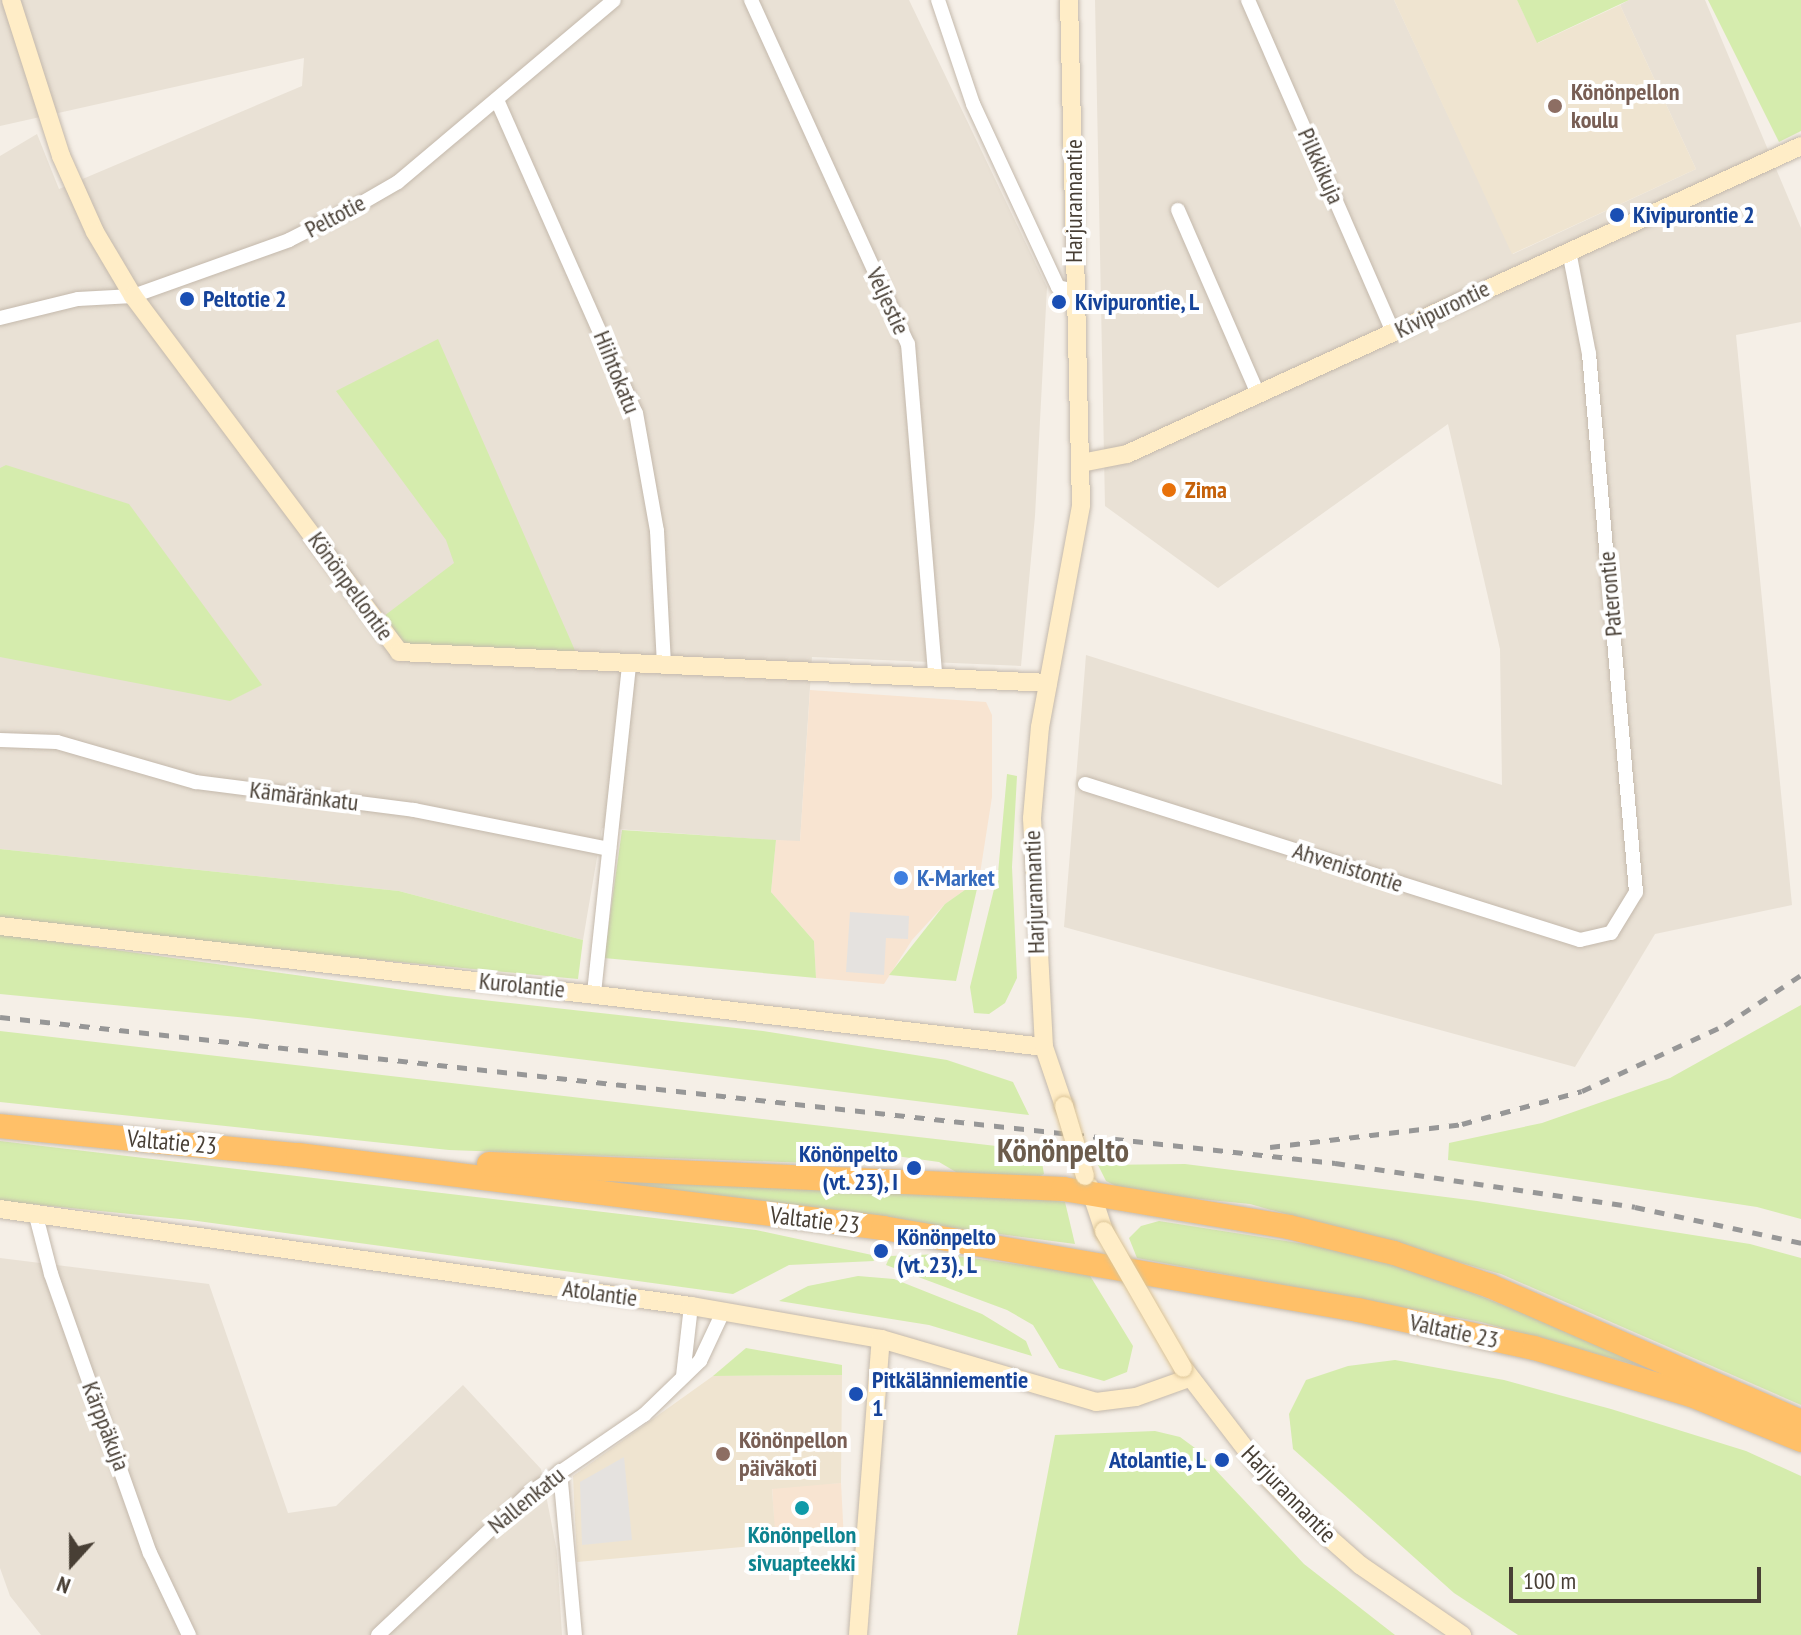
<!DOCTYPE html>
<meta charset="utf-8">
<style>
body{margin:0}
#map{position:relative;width:1801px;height:1635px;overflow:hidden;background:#f5efe7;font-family:"PT Sans Narrow",sans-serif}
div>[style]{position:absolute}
.residential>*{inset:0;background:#e9e1d5}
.commercial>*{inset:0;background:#f8e4d1;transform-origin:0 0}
.education>*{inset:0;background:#efe4d0}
.green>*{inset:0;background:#d5ecad}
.parking>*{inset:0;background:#e5e2df}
.roads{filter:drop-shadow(0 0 2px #c4b9ac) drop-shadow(0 0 2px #c4b9ac)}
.street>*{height:14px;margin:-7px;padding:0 7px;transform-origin:7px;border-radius:7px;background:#fff}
.secondary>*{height:18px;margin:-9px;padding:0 9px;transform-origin:9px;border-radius:9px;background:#ffedc7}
.highway>*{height:24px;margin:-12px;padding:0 12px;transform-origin:12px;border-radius:12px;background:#ffc068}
.rail>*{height:5px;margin-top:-2.5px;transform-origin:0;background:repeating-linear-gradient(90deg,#979797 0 10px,transparent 0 20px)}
.bridges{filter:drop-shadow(0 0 2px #dbc395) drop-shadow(0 0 2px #dbc395)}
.secondary-bridge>*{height:18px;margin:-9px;padding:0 9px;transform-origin:9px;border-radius:9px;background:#ffedc7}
.dots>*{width:22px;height:22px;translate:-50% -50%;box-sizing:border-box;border:4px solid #fff;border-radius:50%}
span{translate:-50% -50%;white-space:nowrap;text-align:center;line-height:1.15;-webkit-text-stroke:8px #fff;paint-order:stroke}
.education-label{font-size:24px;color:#785e54;font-weight:700}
.left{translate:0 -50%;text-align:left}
.street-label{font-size:24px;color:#483f35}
.transit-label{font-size:24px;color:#164399;font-weight:700}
.right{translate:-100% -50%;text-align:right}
.food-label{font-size:24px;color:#c56008;font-weight:700}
.shop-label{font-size:24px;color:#366cbe;font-weight:700}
.culture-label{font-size:24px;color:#0d838f;font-weight:700}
.district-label{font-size:32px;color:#6c5c4c;font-weight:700}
.north{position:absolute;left:32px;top:1523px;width:80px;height:80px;-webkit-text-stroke:6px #fff;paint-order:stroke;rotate:201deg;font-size:22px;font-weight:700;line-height:32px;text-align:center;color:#483f35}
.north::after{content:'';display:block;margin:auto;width:28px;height:36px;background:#483f35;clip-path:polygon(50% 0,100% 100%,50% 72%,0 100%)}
.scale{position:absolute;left:1509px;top:1567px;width:252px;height:36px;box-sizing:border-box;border:4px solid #483f35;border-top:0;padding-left:10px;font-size:24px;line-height:28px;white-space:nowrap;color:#483f35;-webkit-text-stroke:6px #fff;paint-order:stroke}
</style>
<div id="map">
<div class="residential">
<i style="clip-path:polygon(0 0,909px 0,1047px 287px,1035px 516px,1021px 666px,812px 657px,800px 842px,602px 828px,583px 940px,399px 891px,0 849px,0 156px,37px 134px,59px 189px,302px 86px,304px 58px,0 126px)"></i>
<i style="clip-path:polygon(1095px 0,1394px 0,1513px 254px,1696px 169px,1620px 5px,1629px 0,1705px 0,1801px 228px,1801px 322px,1736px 335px,1792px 905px,1655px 934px,1575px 1067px,1064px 927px,1086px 655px,1502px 785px,1500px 649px,1448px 424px,1218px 588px,1105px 506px)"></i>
<i style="clip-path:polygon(0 1258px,209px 1284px,288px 1513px,336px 1506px,463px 1385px,541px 1469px,557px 1552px,562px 1635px,41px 1635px,10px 1596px,0 1568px)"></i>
</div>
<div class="commercial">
<i style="clip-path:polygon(810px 690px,986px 702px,992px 715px,992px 797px,979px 880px,945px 904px,912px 940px,884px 984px,816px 978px,814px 941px,771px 892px,776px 840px,800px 841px)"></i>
<i style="left:841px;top:1483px;width:56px;height:69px;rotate:87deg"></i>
</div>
<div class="education">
<i style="clip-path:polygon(1394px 0,1517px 0,1538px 43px,1620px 5px,1696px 169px,1512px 254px)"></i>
<i style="clip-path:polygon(842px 1375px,841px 1483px,772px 1489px,776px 1544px,577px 1562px,573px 1476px,713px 1376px)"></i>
</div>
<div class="green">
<i style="clip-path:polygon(1517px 0,1629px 0,1537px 43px)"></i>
<i style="clip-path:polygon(1708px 0,1801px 0,1801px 131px,1779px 142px)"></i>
<i style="clip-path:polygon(438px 339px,577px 655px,405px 644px,384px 616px,454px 563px,446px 540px,336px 391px)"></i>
<i style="clip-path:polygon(6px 465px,129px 504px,262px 685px,230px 701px,0 657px,0 468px)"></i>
<i style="clip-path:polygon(1007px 774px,1017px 776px,1012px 867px,1017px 978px,1005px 1003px,989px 1014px,974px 1013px,970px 987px,998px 873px)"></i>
<i style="clip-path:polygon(622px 830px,776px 840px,771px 892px,814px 941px,816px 978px,604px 958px)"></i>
<i style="clip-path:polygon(0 849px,399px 891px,583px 940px,578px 979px,0 924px)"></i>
<i style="clip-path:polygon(979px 880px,956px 981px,889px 975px,945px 904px)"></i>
<i style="clip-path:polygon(0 934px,447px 996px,763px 1031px,947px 1060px,1013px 1082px,1029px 1115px,248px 1018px,0 994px)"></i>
<i style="clip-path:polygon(1801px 1005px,1801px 1219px,1757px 1207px,1448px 1160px,1449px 1143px,1542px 1123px,1670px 1078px)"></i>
<i style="clip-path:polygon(0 1031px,1040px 1151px,1044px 1174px,1037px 1178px,961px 1175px,939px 1162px,896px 1156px,864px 1165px,449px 1150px,0 1102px)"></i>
<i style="clip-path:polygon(0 1141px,756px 1230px,872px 1255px,874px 1261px,789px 1265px,733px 1294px,190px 1220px,0 1201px)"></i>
<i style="clip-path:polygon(1185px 1164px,1477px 1201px,1750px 1244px,1801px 1258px,1801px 1405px,1501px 1274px,1250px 1204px,1128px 1192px,1106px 1181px,1098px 1165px)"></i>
<i style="clip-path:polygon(564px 1176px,1027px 1197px,1065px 1202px,1075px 1244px)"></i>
<i style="clip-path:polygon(1159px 1221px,1343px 1250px,1410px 1268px,1694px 1381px,1481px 1322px,1137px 1258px,1129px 1238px,1141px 1226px)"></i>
<i style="clip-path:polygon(942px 1254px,1089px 1274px,1133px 1346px,1127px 1372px,1104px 1381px,1059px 1368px,1033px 1325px,1007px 1310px,886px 1265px,890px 1256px)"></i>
<i style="clip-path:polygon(858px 1276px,894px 1279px,982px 1314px,1026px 1341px,1032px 1356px,929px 1325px,779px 1301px,808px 1286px)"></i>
<i style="clip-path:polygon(746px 1348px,842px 1365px,842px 1375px,713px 1376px)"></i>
<i style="clip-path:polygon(1395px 1360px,1504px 1380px,1611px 1409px,1746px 1451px,1801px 1476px,1801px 1635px,1518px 1635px,1454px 1593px,1293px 1449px,1289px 1414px,1306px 1380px,1348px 1366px)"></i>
<i style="clip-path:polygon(1155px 1431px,1180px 1437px,1195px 1448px,1304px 1564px,1395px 1635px,1017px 1635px,1055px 1435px)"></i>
</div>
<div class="parking">
<i style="clip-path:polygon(850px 912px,909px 916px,908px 939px,886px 938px,884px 975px,846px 972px)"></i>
<i style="clip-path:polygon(624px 1457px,632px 1540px,582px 1545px,580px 1482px)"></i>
</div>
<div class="roads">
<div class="street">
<i style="left:751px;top:0;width:378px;rotate:65.5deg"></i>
<i style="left:908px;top:344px;width:332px;rotate:85.3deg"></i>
<i style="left:938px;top:0;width:110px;rotate:71.4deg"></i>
<i style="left:973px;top:104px;width:202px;rotate:65.1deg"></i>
<i style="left:1058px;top:287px;width:16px;rotate:14deg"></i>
<i style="left:1248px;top:0;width:362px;rotate:66.4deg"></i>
<i style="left:497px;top:100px;width:342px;rotate:66.1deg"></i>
<i style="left:636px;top:413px;width:120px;rotate:79.9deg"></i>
<i style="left:657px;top:531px;width:133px;rotate:87deg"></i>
<i style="left:1178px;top:210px;width:198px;rotate:66.5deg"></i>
<i style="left:0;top:318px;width:80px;rotate:-13.7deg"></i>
<i style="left:78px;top:299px;width:55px;rotate:-3.1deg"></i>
<i style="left:133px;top:296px;width:166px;rotate:-19.7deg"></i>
<i style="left:289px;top:240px;width:80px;rotate:-26.9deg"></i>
<i style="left:360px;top:204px;width:44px;rotate:-30.1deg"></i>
<i style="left:398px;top:182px;width:282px;rotate:-40.1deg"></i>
<i style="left:0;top:740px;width:57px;rotate:2deg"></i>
<i style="left:57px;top:742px;width:145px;rotate:16.1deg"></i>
<i style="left:196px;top:782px;width:220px;rotate:7.3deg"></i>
<i style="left:414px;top:810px;width:199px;rotate:11.3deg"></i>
<i style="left:1085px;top:784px;width:519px;rotate:17.49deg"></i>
<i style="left:1580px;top:940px;width:32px;rotate:-13deg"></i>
<i style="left:1611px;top:933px;width:48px;rotate:-58.6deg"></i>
<i style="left:1636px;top:892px;width:540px;rotate:-94.99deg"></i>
<i style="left:1589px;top:354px;width:105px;rotate:-101deg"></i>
<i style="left:594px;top:993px;width:329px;rotate:-83.9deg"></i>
<i style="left:35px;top:1212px;width:64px;rotate:75.5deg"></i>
<i style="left:51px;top:1274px;width:296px;rotate:70.5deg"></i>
<i style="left:150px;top:1553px;width:91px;rotate:64.6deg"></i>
<i style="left:683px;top:1376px;width:70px;rotate:-83.5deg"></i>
<i style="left:560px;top:1471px;width:165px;rotate:84.8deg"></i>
<i style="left:378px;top:1635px;width:204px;rotate:-43.2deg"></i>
<i style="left:527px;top:1495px;width:142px;rotate:-34.4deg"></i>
<i style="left:644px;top:1415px;width:78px;rotate:-44deg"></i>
<i style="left:700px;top:1361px;width:54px;rotate:-64.9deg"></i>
</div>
<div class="secondary">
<i style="left:11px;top:0;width:164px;rotate:72.2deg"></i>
<i style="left:61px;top:156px;width:83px;rotate:65.9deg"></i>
<i style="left:95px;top:232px;width:74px;rotate:59.3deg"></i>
<i style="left:133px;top:296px;width:444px;rotate:53.2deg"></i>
<i style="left:399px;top:652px;width:650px;rotate:2.73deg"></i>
<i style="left:1081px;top:463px;width:47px;rotate:-11.1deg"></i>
<i style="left:1127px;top:454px;width:741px;rotate:-24.56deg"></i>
<i style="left:0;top:926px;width:1051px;rotate:6.61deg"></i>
<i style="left:1064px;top:1106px;width:62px;rotate:-108.7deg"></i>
<i style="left:1044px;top:1047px;width:229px;rotate:-93deg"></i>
<i style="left:1032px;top:818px;width:91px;rotate:-85deg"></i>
<i style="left:1040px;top:727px;width:226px;rotate:-79.5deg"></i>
<i style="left:1081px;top:505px;width:505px;rotate:-91.36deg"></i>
<i style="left:1089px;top:1186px;width:47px;rotate:71.6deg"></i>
<i style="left:0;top:1209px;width:698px;rotate:7.99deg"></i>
<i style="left:691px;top:1306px;width:193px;rotate:9.9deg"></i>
<i style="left:881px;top:1339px;width:224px;rotate:16.3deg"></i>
<i style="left:1096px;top:1402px;width:40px;rotate:-7.1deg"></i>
<i style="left:1136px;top:1397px;width:56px;rotate:-19.7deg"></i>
<i style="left:1185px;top:1370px;width:136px;rotate:52.5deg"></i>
<i style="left:1268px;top:1478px;width:59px;rotate:45.7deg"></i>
<i style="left:1309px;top:1520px;width:68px;rotate:41.4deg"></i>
<i style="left:1360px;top:1565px;width:124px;rotate:34.5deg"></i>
<i style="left:858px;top:1635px;width:297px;rotate:-85.6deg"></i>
</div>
<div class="highway">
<i style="left:0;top:1126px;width:299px;rotate:5.6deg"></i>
<i style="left:298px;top:1155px;width:590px;rotate:7.11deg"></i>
<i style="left:883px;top:1228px;width:482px;rotate:9.8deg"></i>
<i style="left:1358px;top:1310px;width:180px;rotate:12.2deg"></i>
<i style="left:1534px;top:1348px;width:164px;rotate:16.7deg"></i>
<i style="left:1691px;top:1395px;width:119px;rotate:22.2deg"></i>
<i style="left:489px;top:1164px;width:575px;rotate:2.49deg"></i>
<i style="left:1063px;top:1189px;width:229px;rotate:9.5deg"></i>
<i style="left:1289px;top:1227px;width:108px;rotate:13.9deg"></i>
<i style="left:1394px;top:1253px;width:102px;rotate:19deg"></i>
<i style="left:1490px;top:1286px;width:339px;rotate:23.6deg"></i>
</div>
</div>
<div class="rail">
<i style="left:0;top:1017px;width:1343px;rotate:6.24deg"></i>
<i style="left:1335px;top:1163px;width:303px;rotate:8.3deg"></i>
<i style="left:1635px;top:1207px;width:170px;rotate:12.2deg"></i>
<i style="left:1270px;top:1147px;width:193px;rotate:-6.8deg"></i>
<i style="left:1462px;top:1124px;width:124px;rotate:-15.4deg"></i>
<i style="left:1582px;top:1091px;width:157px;rotate:-24.8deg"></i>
<i style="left:1725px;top:1025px;width:91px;rotate:-33.3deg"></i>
</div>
<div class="bridges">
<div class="secondary-bridge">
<i style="left:1064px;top:1106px;width:73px;rotate:73.3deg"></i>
<i style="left:1104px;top:1231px;width:158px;rotate:60deg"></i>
</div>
</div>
<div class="dots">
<i style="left:1555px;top:106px;background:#8d6e63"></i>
<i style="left:1617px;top:215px;background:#1a4fb4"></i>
<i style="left:187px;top:299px;background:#1a4fb4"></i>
<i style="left:1059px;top:302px;background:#1a4fb4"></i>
<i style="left:1169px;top:490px;background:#e8710a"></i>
<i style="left:901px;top:878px;background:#3f7fe0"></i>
<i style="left:914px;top:1168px;background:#1a4fb4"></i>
<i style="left:881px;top:1251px;background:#1a4fb4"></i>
<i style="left:856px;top:1394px;background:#1a4fb4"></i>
<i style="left:723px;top:1454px;background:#8d6e63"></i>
<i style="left:1222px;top:1460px;background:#1a4fb4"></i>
<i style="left:802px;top:1508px;background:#0f9aa8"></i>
</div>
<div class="education-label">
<span class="left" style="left:1571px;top:106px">Könönpellon<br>koulu</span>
<span class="left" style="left:739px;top:1454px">Könönpellon<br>päiväkoti</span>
</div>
<div class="street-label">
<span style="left:1321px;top:166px;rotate:66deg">Pilkkikuja</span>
<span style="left:1074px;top:201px;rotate:-90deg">Harjurannantie</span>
<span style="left:335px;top:216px;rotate:-28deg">Peltotie</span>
<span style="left:888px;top:301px;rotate:65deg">Veljestie</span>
<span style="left:1442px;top:309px;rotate:-26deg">Kivipurontie</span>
<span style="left:617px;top:372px;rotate:68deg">Hiihtokatu</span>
<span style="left:351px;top:586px;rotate:54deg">Könönpellontie</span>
<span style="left:1610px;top:594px;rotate:-95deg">Paterontie</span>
<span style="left:304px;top:796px;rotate:7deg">Kämäränkatu</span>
<span style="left:1348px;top:867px;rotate:18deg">Ahvenistontie</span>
<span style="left:1034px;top:892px;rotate:-92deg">Harjurannantie</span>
<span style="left:522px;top:985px;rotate:6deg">Kurolantie</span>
<span style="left:172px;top:1142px;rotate:5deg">Valtatie 23</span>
<span style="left:815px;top:1220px;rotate:7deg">Valtatie 23</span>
<span style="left:600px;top:1293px;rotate:8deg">Atolantie</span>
<span style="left:1454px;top:1331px;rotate:12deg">Valtatie 23</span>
<span style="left:106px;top:1426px;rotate:69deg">Kärppäkuja</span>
<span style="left:1289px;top:1494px;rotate:46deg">Harjurannantie</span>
<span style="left:526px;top:1500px;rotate:-39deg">Nallenkatu</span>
</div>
<div class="transit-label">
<span class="left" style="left:1633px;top:215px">Kivipurontie 2</span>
<span class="left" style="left:203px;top:299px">Peltotie 2</span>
<span class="left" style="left:1075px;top:302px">Kivipurontie, L</span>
<span class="right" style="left:898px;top:1168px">Könönpelto<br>(vt. 23), I</span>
<span class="left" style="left:897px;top:1251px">Könönpelto<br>(vt. 23), L</span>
<span class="left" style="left:872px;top:1394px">Pitkälänniementie<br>1</span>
<span class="right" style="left:1206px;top:1460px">Atolantie, L</span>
</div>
<div class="food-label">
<span class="left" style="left:1185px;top:490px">Zima</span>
</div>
<div class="shop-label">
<span class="left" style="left:917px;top:878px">K-Market</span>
</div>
<div class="culture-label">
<span style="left:802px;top:1549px">Könönpellon<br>sivuapteekki</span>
</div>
<div class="district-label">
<span style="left:1063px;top:1150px">Könönpelto</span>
</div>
<div class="north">N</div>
<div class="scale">100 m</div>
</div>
